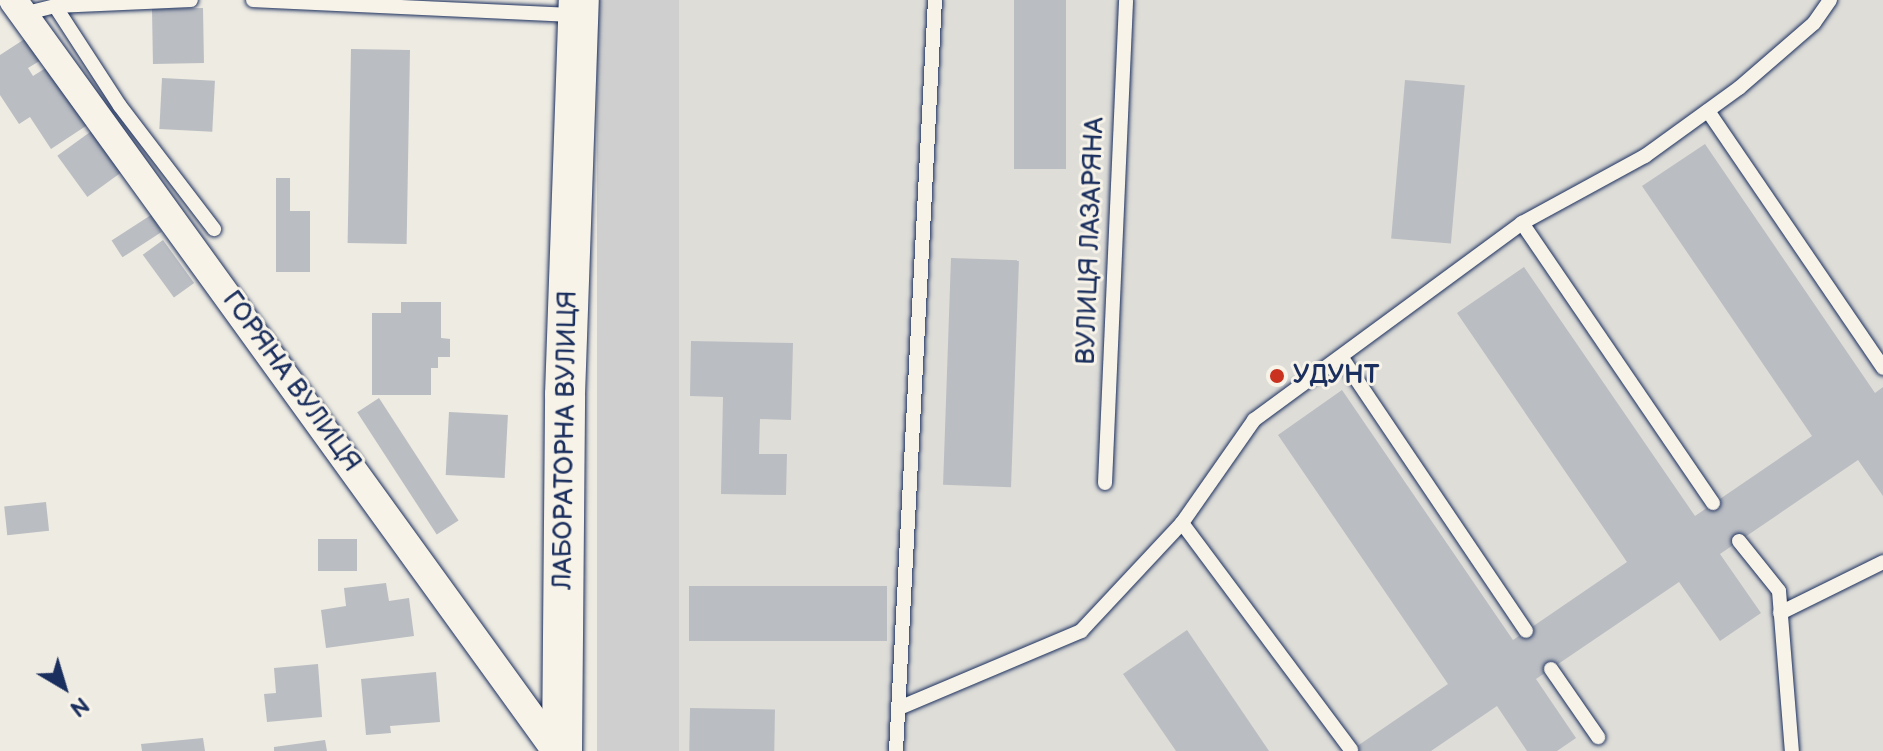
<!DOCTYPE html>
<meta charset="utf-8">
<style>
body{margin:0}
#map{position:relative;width:1883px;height:751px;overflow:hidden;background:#eeebe2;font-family:"Balsamiq Sans",sans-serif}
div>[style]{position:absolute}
.built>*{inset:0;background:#deddd8;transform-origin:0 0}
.green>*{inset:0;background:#cfcfcf;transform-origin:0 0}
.building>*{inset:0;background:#babdc2;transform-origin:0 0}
.roads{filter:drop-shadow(0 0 2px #1b2f5e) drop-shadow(0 0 2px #1b2f5e)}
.lane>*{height:14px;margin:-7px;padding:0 7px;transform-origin:7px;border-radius:7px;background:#f7f3e8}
.street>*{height:28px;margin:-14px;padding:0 14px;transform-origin:14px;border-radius:14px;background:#f7f3e8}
.secondary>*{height:40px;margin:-20px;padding:0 20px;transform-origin:20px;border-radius:20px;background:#f7f3e8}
.dots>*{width:22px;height:22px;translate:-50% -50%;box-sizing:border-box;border:4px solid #f7f3e8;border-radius:50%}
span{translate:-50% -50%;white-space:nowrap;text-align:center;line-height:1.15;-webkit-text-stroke:6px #f7f3e8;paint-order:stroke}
.street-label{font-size:26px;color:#1b2f5e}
.poi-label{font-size:26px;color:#1b2f5e;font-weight:700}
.left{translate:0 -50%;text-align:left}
.north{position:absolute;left:24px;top:647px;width:80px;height:80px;-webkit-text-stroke:6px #f7f3e8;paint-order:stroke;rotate:142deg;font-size:22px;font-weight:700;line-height:32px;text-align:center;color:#1b2f5e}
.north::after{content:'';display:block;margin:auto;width:28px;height:36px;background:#1b2f5e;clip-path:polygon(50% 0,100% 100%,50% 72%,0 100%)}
</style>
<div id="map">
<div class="built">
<i style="left:679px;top:0;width:1204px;height:751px"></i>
</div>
<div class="green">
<i style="left:597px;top:0;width:82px;height:751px"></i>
</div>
<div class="building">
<i style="left:1014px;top:0;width:52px;height:169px"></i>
<i style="left:203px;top:8px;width:55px;height:51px;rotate:89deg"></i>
<i style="clip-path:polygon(37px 31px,51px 54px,28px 68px,33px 76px,57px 61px,95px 120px,51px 149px,30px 117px,19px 124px,0 95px,0 55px)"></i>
<i style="left:351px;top:49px;width:59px;height:194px;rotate:1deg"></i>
<i style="left:162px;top:78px;width:53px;height:51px;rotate:3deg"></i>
<i style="left:1405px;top:80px;width:60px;height:159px;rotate:5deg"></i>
<i style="left:97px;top:127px;width:51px;height:49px;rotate:54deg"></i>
<i style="clip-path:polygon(1705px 144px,1875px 393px,1883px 387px,1883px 496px,1858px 460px,1720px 554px,1761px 613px,1720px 641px,1679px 582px,1536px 679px,1576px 738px,1557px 751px,1527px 751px,1497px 706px,1431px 751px,1350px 751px,1448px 684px,1278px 435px,1342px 390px,1513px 640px,1627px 562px,1457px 313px,1524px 267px,1695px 516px,1812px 436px,1642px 186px)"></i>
<i style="clip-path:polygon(276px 178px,290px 178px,290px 211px,310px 211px,310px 272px,276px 272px)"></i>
<i style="left:151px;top:215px;width:20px;height:47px;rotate:57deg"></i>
<i style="left:163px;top:240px;width:53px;height:25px;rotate:54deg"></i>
<i style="left:951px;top:258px;width:68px;height:227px;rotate:2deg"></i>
<i style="clip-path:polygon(401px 302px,441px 302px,441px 338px,450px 339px,450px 357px,438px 357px,438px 368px,431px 368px,431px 395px,372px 395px,372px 313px,401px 313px)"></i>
<i style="clip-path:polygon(691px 341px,793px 343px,791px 420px,760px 419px,759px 454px,787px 454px,786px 495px,721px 494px,723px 397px,690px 396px)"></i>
<i style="left:379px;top:398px;width:146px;height:26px;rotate:57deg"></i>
<i style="left:449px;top:412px;width:59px;height:63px;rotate:3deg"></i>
<i style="left:46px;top:502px;width:29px;height:42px;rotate:84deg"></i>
<i style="left:318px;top:539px;width:39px;height:32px"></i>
<i style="clip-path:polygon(386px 583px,389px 601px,409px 598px,414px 636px,326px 648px,321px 610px,346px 606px,344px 588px)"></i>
<i style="left:689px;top:586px;width:198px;height:55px"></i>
<i style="clip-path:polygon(1187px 630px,1269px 751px,1176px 751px,1123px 674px)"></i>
<i style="clip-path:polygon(318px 664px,322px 717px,267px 722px,264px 694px,276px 693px,274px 668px)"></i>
<i style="clip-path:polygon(436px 672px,440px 722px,390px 726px,391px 733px,366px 735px,361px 679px)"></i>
<i style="left:690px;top:708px;width:85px;height:43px;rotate:1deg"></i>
<i style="clip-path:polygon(203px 738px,205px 751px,142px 751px,141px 744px)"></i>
<i style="clip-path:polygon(325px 740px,327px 751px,274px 751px,274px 747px)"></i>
</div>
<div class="roads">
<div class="lane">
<i style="left:253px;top:0;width:323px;rotate:2.7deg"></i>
<i style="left:55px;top:6px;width:119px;rotate:57deg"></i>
<i style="left:120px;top:106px;width:155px;rotate:52.6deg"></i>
<i style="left:27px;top:13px;width:29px;rotate:-14deg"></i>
<i style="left:55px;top:6px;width:136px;rotate:-2.5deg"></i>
<i style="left:1708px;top:111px;width:311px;rotate:55.7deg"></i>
<i style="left:1522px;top:223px;width:339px;rotate:55.7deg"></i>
<i style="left:1342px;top:358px;width:329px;rotate:56deg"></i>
<i style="left:1105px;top:483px;width:483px;rotate:-87.5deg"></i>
<i style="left:1182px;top:523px;width:283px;rotate:53.3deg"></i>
<i style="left:1739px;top:541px;width:64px;rotate:51.3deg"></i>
<i style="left:1779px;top:591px;width:161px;rotate:85.4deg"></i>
<i style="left:1780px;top:613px;width:115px;rotate:-26.3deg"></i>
<i style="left:1551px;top:669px;width:83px;rotate:55.3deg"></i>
<i style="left:899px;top:708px;width:198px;rotate:-22.9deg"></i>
<i style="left:1081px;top:631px;width:148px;rotate:-46.9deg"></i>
<i style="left:1182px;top:523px;width:126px;rotate:-55deg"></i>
<i style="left:1254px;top:420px;width:333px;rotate:-36.3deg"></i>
<i style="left:1522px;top:223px;width:140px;rotate:-28.6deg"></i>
<i style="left:1645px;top:156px;width:116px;rotate:-35.9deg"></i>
<i style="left:1739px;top:88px;width:99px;rotate:-40.9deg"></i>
<i style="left:1814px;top:23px;width:28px;rotate:-55deg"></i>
<i style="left:896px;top:751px;width:752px;rotate:-87.03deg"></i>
</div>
<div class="street">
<i style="left:13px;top:0;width:927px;rotate:54.13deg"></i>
</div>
<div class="secondary">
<i style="left:562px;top:751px;width:356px;rotate:-89.5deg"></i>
<i style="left:565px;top:395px;width:395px;rotate:-88deg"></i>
</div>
</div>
<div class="dots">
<i style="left:1277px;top:376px;background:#c8321e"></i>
</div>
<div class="street-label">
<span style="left:1091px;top:241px;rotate:-88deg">ВУЛИЦЯ ЛАЗАРЯНА</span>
<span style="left:291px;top:382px;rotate:54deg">ГОРЯНА ВУЛИЦЯ</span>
<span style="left:566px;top:440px;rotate:-89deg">ЛАБОРАТОРНА ВУЛИЦЯ</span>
</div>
<div class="poi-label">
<span class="left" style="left:1293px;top:376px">УДУНТ</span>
</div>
<div class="north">N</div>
</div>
